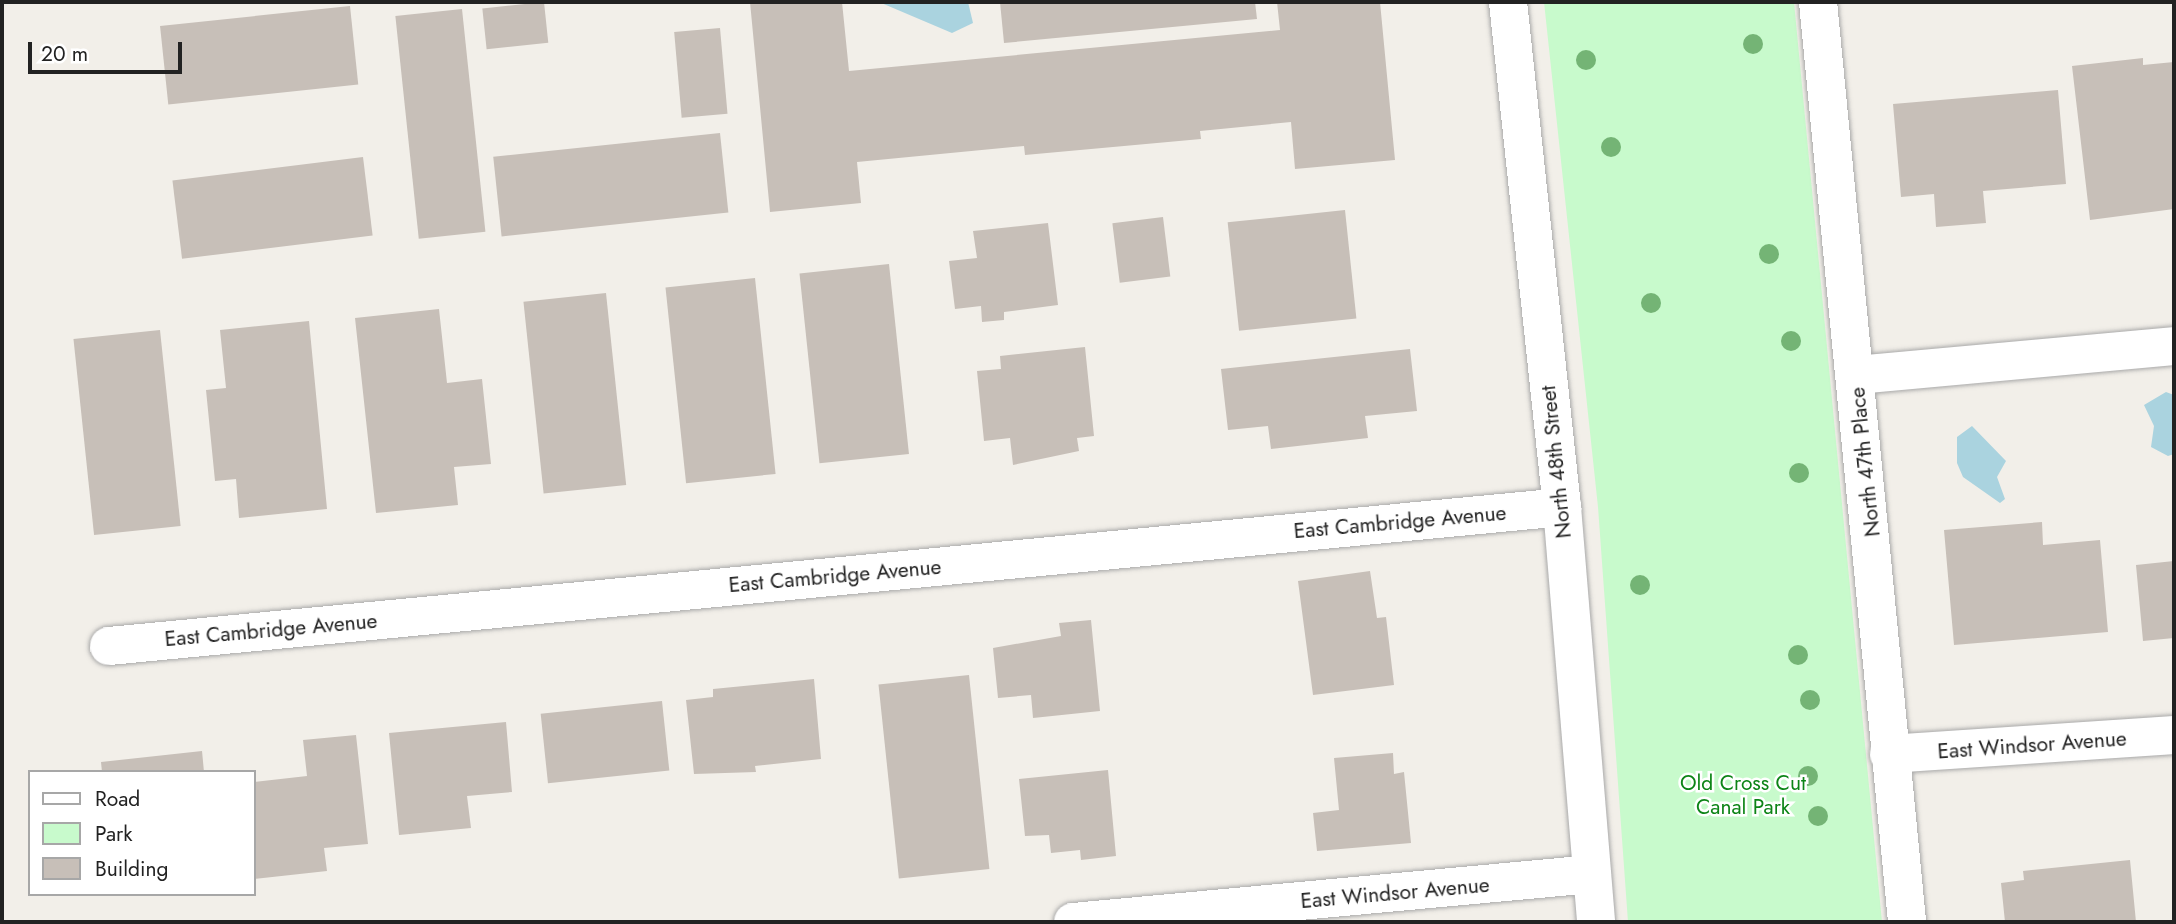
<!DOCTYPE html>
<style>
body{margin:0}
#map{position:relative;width:2176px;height:924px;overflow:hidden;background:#f2efe9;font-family:Jost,sans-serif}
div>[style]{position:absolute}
.park>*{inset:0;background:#c8facc}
.water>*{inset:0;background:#aad3df}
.building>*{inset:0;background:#c7bfb8;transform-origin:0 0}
.roads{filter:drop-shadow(0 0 2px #a9a9a9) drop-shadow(0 0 2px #a9a9a9)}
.minor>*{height:38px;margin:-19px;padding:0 19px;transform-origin:19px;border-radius:19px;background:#fff}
.trees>*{width:20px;height:20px;margin:-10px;border-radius:50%;background:#74b475}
span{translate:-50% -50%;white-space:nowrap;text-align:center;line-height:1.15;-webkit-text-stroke:5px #fff;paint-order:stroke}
.street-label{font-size:21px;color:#222}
.park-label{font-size:21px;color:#0c8416}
.frame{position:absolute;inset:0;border:4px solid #222;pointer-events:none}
.legend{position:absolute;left:28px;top:770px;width:228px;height:126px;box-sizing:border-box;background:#fff;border:2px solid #a7a7a7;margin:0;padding:9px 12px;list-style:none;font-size:21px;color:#222}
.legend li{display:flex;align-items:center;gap:14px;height:35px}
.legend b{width:35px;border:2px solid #a7a7a7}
.scale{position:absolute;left:28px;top:42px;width:154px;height:32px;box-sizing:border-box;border:4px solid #222;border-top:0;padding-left:9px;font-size:21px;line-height:24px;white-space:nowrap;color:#222;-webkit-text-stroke:5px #fff;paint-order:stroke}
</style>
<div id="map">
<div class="park">
<i style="clip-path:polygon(1544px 2px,1794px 2px,1882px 922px,1628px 922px,1598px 507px)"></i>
</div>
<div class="water">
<i style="clip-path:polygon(879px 2px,968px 2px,973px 23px,952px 33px)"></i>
<i style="clip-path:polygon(2166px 392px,2174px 395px,2174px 454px,2168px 456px,2151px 447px,2154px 426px,2144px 405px)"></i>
<i style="clip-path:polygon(1972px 426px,2006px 461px,1997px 477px,2005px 499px,2000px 503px,1963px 477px,1957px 463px,1957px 437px)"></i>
</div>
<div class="building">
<i style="left:544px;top:2px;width:41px;height:62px;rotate:84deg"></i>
<i style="clip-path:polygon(750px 2px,842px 2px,849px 71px,1280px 30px,1277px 2px,1380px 2px,1395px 160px,1295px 169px,1291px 122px,1200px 131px,1201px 139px,1025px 155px,1024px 146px,857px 162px,861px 203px,770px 212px)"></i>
<i style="clip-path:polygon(1000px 2px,1255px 2px,1257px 19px,1004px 43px)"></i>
<i style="left:350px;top:6px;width:79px;height:191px;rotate:84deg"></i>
<i style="left:462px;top:9px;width:224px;height:67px;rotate:84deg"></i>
<i style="left:720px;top:28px;width:86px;height:46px;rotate:85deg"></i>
<i style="clip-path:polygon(2143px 58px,2143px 65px,2174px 62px,2174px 209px,2090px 220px,2072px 66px)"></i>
<i style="clip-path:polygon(2058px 90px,2066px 184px,1983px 191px,1986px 223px,1936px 227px,1934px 194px,1901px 197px,1893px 104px)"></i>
<i style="left:720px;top:133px;width:80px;height:228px;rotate:84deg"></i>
<i style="left:363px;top:157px;width:79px;height:192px;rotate:83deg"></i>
<i style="left:1345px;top:210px;width:109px;height:118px;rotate:84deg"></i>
<i style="left:1163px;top:217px;width:60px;height:51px;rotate:83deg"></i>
<i style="clip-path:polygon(1048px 223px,1058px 305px,1004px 312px,1004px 320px,982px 322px,981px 306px,955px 309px,949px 261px,977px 258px,973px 231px)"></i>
<i style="left:889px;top:264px;width:191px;height:90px;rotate:84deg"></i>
<i style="left:755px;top:278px;width:197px;height:90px;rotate:84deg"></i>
<i style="left:606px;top:293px;width:193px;height:83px;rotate:84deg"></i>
<i style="clip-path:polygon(439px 309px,447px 383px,482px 379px,491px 464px,454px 467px,458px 505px,376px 513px,355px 318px)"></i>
<i style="clip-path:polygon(309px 321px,327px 509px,239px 518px,236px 479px,215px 481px,206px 390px,226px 388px,220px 330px)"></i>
<i style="left:160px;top:330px;width:197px;height:87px;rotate:84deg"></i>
<i style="clip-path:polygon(1085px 347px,1094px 436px,1077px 438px,1079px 451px,1013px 465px,1010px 438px,984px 441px,977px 371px,1001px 369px,1000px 356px)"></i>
<i style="clip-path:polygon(1410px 349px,1417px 411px,1365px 416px,1368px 438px,1271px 449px,1268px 426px,1228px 430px,1221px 369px)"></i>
<i style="clip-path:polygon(2042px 522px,2043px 545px,2100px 540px,2108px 632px,1954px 645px,1944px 530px)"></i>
<i style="clip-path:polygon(2174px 561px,2174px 638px,2143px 641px,2136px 565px)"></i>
<i style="clip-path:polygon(1370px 571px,1377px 618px,1386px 617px,1394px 685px,1313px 695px,1298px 581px)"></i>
<i style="clip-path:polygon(1091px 620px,1100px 711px,1033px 718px,1031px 695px,998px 698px,993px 648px,1061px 636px,1059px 623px)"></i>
<i style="left:969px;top:675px;width:195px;height:91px;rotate:84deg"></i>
<i style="clip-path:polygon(814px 679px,821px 759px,755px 766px,756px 772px,694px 774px,686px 700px,713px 697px,713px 689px)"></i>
<i style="left:662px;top:701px;width:70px;height:122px;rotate:84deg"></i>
<i style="clip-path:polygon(506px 722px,512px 792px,467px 796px,471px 828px,399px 835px,389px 733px)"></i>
<i style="clip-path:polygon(356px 735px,368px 844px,324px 848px,327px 871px,254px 879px,254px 782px,307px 776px,303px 740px)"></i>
<i style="clip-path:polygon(202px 751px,204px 772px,102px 772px,101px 762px)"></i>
<i style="clip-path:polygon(1393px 753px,1394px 774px,1404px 772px,1411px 843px,1317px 851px,1313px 813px,1339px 810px,1334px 758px)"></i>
<i style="clip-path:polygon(1108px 770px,1116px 856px,1081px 860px,1080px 850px,1051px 853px,1049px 835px,1025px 836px,1019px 779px)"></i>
<i style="clip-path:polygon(2130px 860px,2136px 922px,2005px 922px,2001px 883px,2024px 880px,2023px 871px)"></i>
</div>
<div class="roads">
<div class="minor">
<i style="left:1508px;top:2px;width:508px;rotate:83.9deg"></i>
<i style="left:1562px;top:507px;width:416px;rotate:85.3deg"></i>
<i style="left:1818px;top:2px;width:924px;rotate:84.47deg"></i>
<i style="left:1856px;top:375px;width:319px;rotate:-5.2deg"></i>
<i style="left:109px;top:646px;width:1460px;rotate:-5.46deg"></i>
<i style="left:1889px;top:754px;width:286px;rotate:-3.8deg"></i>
<i style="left:1073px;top:922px;width:521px;rotate:-5.28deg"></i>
</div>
</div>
<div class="trees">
<i style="left:1753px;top:44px"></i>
<i style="left:1586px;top:60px"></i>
<i style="left:1611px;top:147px"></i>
<i style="left:1769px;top:254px"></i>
<i style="left:1651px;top:303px"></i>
<i style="left:1791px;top:341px"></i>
<i style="left:1799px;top:473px"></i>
<i style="left:1640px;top:585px"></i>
<i style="left:1798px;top:655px"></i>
<i style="left:1810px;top:700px"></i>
<i style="left:1808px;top:776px"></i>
<i style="left:1818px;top:816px"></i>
</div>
<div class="street-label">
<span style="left:1556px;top:462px;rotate:-96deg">North 48th Street</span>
<span style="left:1865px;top:462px;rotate:-96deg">North 47th Place</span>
<span style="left:1400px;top:522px;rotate:-5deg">East Cambridge Avenue</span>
<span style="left:835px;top:576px;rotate:-5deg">East Cambridge Avenue</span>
<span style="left:271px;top:630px;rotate:-5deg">East Cambridge Avenue</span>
<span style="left:2032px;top:745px;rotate:-4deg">East Windsor Avenue</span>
<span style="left:1395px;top:893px;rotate:-5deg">East Windsor Avenue</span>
</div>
<div class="park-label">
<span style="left:1743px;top:795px">Old Cross Cut<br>Canal Park</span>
</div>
<div class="frame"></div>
<ul class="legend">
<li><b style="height:9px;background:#fff"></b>Road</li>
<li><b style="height:19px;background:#c8facc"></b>Park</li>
<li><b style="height:19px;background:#c7bfb8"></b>Building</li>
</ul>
<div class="scale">20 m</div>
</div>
